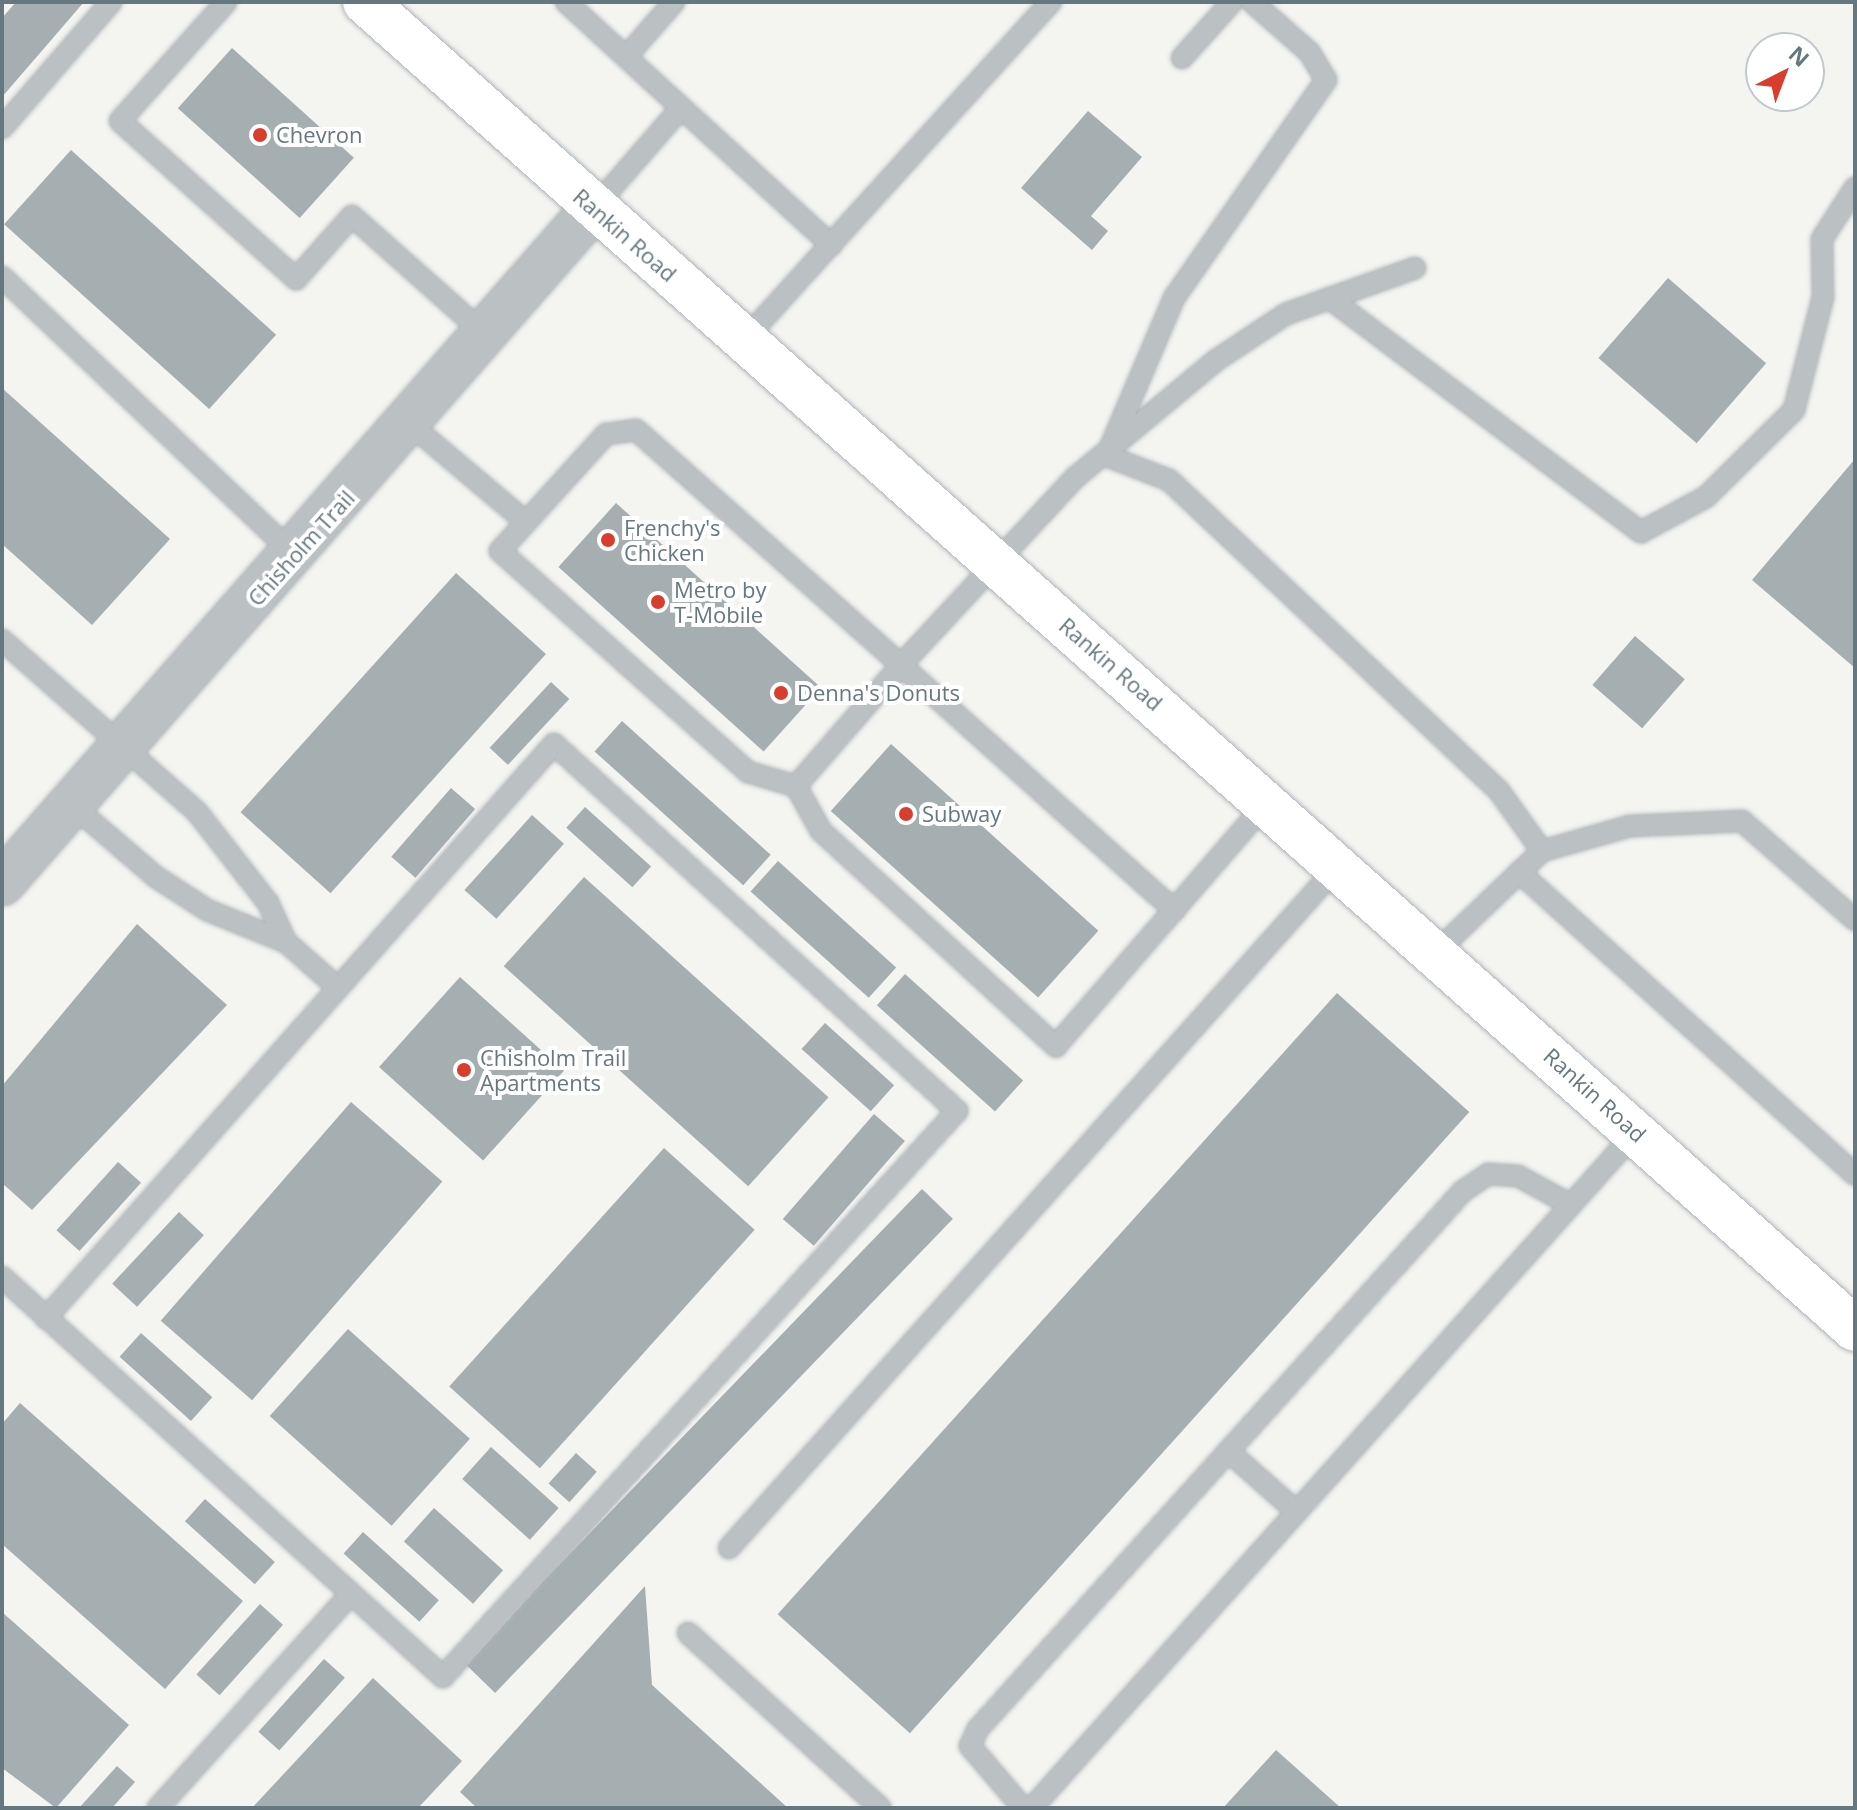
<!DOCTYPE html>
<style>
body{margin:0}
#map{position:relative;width:1857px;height:1810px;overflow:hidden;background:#f4f4f1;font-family:"Open Sans",sans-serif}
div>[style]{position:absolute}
.building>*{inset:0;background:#a5aeb1;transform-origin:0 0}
.roads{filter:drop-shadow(0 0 2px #adb4b7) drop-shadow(0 0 2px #adb4b7)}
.service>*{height:20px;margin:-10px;padding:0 10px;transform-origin:10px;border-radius:10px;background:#bbc0c2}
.tertiary>*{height:44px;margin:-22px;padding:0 22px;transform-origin:22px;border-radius:22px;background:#bbc0c2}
.secondary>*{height:44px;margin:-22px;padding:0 22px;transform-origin:22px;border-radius:22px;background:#fff}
.dots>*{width:22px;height:22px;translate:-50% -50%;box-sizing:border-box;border:4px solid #fff;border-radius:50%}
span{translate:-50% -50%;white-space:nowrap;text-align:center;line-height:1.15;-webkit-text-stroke:8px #fff;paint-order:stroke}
.poi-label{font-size:22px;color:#657880}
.left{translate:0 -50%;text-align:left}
.street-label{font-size:22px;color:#657880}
.frame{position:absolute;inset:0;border:4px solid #657880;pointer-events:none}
.north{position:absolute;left:1745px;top:32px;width:80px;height:80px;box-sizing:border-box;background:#fff;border:2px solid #c1c9cc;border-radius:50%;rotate:42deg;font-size:22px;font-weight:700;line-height:32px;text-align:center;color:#657880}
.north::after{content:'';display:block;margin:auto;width:28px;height:36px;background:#d83d2d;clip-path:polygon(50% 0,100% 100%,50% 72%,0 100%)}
</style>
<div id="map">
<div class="building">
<i style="clip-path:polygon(16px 2px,84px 2px,2px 97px,2px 18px)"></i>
<i style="left:232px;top:48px;width:164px;height:81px;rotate:42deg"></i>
<i style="clip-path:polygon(1088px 111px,1142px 157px,1091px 216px,1108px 231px,1092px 250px,1021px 188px)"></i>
<i style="left:71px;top:150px;width:276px;height:100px;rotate:42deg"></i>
<i style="left:1668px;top:278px;width:130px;height:106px;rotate:41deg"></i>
<i style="clip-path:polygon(2px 388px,170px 539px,92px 625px,2px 544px)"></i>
<i style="clip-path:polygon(1855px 459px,1854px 550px,1855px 668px,1752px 580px)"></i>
<i style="left:616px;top:503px;width:276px;height:86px;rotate:42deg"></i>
<i style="left:456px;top:573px;width:121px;height:322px;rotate:42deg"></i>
<i style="left:1635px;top:636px;width:66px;height:65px;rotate:41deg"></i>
<i style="left:551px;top:682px;width:25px;height:90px;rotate:43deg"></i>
<i style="left:622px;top:721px;width:200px;height:41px;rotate:42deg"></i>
<i style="left:891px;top:744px;width:279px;height:90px;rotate:42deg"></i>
<i style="left:451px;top:788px;width:32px;height:91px;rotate:41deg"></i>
<i style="left:585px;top:807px;width:89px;height:28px;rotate:42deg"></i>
<i style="left:532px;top:815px;width:43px;height:101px;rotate:42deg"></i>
<i style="left:778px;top:861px;width:159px;height:41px;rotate:42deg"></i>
<i style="left:584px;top:877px;width:329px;height:120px;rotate:42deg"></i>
<i style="clip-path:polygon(137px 924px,227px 1005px,32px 1210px,2px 1183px,2px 1086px)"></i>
<i style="left:905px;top:974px;width:159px;height:42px;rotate:42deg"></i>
<i style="left:460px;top:977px;width:140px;height:121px;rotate:42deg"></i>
<i style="left:1337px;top:993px;width:178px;height:836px;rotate:42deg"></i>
<i style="left:825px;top:1023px;width:93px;height:35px;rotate:42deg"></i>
<i style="left:351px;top:1102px;width:121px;height:290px;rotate:41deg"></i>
<i style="left:874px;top:1114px;width:41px;height:139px;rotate:41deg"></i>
<i style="left:664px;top:1148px;width:122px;height:321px;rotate:42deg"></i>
<i style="left:118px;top:1162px;width:31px;height:92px;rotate:42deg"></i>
<i style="left:922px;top:1189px;width:43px;height:659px;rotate:44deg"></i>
<i style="left:179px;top:1212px;width:34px;height:98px;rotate:43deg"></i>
<i style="left:348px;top:1329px;width:164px;height:117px;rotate:42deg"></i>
<i style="left:141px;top:1333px;width:96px;height:32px;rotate:42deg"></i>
<i style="clip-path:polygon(20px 1403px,243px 1601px,165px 1689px,2px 1544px,2px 1424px)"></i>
<i style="left:491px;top:1447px;width:91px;height:43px;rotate:42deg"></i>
<i style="left:576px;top:1453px;width:28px;height:41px;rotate:42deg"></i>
<i style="left:205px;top:1499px;width:94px;height:30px;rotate:42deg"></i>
<i style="left:434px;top:1508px;width:93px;height:45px;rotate:42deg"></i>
<i style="left:363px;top:1532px;width:102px;height:29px;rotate:42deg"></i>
<i style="clip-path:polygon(645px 1586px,652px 1685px,788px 1808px,477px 1808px,460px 1792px)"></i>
<i style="left:260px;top:1604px;width:31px;height:95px;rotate:42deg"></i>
<i style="clip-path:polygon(2px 1612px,129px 1725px,56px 1808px,2px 1768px)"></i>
<i style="left:324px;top:1659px;width:28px;height:98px;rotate:42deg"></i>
<i style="clip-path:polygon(373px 1678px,462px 1761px,418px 1808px,252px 1808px)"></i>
<i style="clip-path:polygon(1276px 1750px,1341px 1808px,1223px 1808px)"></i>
<i style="clip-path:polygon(117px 1766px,135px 1782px,112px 1808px,79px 1808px)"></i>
</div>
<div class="roads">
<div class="service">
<i style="left:226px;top:2px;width:159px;rotate:131.7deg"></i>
<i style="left:120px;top:121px;width:237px;rotate:41.9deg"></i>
<i style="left:296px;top:279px;width:84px;rotate:-48.4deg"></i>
<i style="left:352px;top:216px;width:179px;rotate:41.6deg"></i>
<i style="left:566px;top:2px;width:360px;rotate:42.5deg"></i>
<i style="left:626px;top:57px;width:73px;rotate:-48.9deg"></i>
<i style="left:1182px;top:58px;width:75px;rotate:-48.2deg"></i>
<i style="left:2px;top:128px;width:167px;rotate:-49.1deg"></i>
<i style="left:594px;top:208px;width:133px;rotate:-49deg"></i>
<i style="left:2px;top:277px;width:405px;rotate:43.5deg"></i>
<i style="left:1329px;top:298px;width:390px;rotate:36.9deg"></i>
<i style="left:1641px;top:532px;width:74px;rotate:-28.3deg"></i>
<i style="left:1706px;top:497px;width:124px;rotate:-44.7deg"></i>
<i style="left:1794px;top:410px;width:117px;rotate:-75.6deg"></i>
<i style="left:1823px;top:297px;width:58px;rotate:-91deg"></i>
<i style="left:1822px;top:239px;width:61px;rotate:-57.1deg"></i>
<i style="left:744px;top:340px;width:457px;rotate:-47.8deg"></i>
<i style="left:410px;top:424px;width:152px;rotate:40.2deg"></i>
<i style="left:1110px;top:448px;width:163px;rotate:-66.9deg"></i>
<i style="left:1174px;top:298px;width:266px;rotate:-55.1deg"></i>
<i style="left:1326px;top:80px;width:33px;rotate:-121deg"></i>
<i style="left:1309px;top:52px;width:76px;rotate:-138.7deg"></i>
<i style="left:1107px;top:456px;width:66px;rotate:21.2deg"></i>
<i style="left:1169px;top:480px;width:453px;rotate:43.3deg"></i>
<i style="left:1499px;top:791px;width:74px;rotate:54.4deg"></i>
<i style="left:1542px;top:851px;width:146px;rotate:136.4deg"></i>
<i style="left:2px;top:640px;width:260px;rotate:41.4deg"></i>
<i style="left:197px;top:812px;width:115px;rotate:52deg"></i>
<i style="left:268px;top:903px;width:43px;rotate:65.2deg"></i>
<i style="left:796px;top:786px;width:51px;rotate:60.9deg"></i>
<i style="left:821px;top:831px;width:319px;rotate:42.5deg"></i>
<i style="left:1056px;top:1046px;width:323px;rotate:-49.1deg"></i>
<i style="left:71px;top:804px;width:112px;rotate:40.7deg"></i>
<i style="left:156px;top:877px;width:61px;rotate:32.9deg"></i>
<i style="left:207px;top:910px;width:85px;rotate:22.1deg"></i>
<i style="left:286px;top:942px;width:69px;rotate:41.5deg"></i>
<i style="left:1542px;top:851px;width:91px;rotate:-15.9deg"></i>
<i style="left:1630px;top:826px;width:112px;rotate:-2.6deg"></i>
<i style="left:1742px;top:821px;width:150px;rotate:41.2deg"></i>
<i style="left:1519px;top:872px;width:452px;rotate:42deg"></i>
<i style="left:1175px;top:910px;width:25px;rotate:-140deg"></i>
<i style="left:1156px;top:894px;width:343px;rotate:-138.1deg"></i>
<i style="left:901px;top:665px;width:354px;rotate:-138.4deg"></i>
<i style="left:636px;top:430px;width:30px;rotate:172deg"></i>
<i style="left:606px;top:434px;width:158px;rotate:132.2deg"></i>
<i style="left:500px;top:551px;width:332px;rotate:41.7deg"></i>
<i style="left:748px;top:772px;width:50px;rotate:16.3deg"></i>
<i style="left:796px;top:786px;width:160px;rotate:-49deg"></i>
<i style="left:901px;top:665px;width:257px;rotate:-47.1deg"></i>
<i style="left:1076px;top:477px;width:181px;rotate:-39.8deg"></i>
<i style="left:1215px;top:361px;width:85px;rotate:-33.5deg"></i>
<i style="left:1286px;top:314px;width:137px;rotate:-19.6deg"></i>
<i style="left:2px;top:1277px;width:595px;rotate:42.21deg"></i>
<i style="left:443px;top:1677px;width:765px;rotate:-47.76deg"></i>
<i style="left:957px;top:1111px;width:545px;rotate:-137.68deg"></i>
<i style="left:554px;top:744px;width:767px;rotate:131.51deg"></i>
<i style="left:1228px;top:1451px;width:92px;rotate:41.5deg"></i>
<i style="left:729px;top:1548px;width:916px;rotate:-48.23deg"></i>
<i style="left:688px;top:1633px;width:260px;rotate:42.3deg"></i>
<i style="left:158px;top:1808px;width:288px;rotate:-48deg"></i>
<i style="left:1023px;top:1808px;width:82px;rotate:-130.5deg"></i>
<i style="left:970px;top:1746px;width:19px;rotate:-65deg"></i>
<i style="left:978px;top:1729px;width:724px;rotate:-47.97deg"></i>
<i style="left:1463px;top:1191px;width:30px;rotate:-34deg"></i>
<i style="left:1488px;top:1174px;width:30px;rotate:4deg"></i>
<i style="left:1518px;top:1176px;width:60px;rotate:28.7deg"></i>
<i style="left:1032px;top:1808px;width:907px;rotate:-48.22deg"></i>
</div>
<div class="tertiary">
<i style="left:2px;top:883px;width:898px;rotate:-48.75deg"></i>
</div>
<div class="secondary">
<i style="left:365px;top:2px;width:1995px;rotate:41.69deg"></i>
</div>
</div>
<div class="dots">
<i style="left:260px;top:135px;background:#d83d2d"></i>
<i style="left:608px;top:540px;background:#d83d2d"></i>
<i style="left:658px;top:602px;background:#d83d2d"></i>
<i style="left:781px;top:693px;background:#d83d2d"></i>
<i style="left:906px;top:814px;background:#d83d2d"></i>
<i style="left:464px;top:1070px;background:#d83d2d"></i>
</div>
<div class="poi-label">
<span class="left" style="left:276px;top:135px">Chevron</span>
<span class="left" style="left:624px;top:540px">Frenchy's<br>Chicken</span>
<span class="left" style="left:674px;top:602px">Metro by<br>T-Mobile</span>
<span class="left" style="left:797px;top:693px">Denna's Donuts</span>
<span class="left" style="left:922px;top:814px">Subway</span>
<span class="left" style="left:480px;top:1070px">Chisholm Trail<br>Apartments</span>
</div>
<div class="street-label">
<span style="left:625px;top:235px;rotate:41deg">Rankin Road</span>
<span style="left:301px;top:548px;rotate:-48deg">Chisholm Trail</span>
<span style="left:1111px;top:664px;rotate:41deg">Rankin Road</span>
<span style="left:1595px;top:1095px;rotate:42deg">Rankin Road</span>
</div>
<div class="frame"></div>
<div class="north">N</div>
</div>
